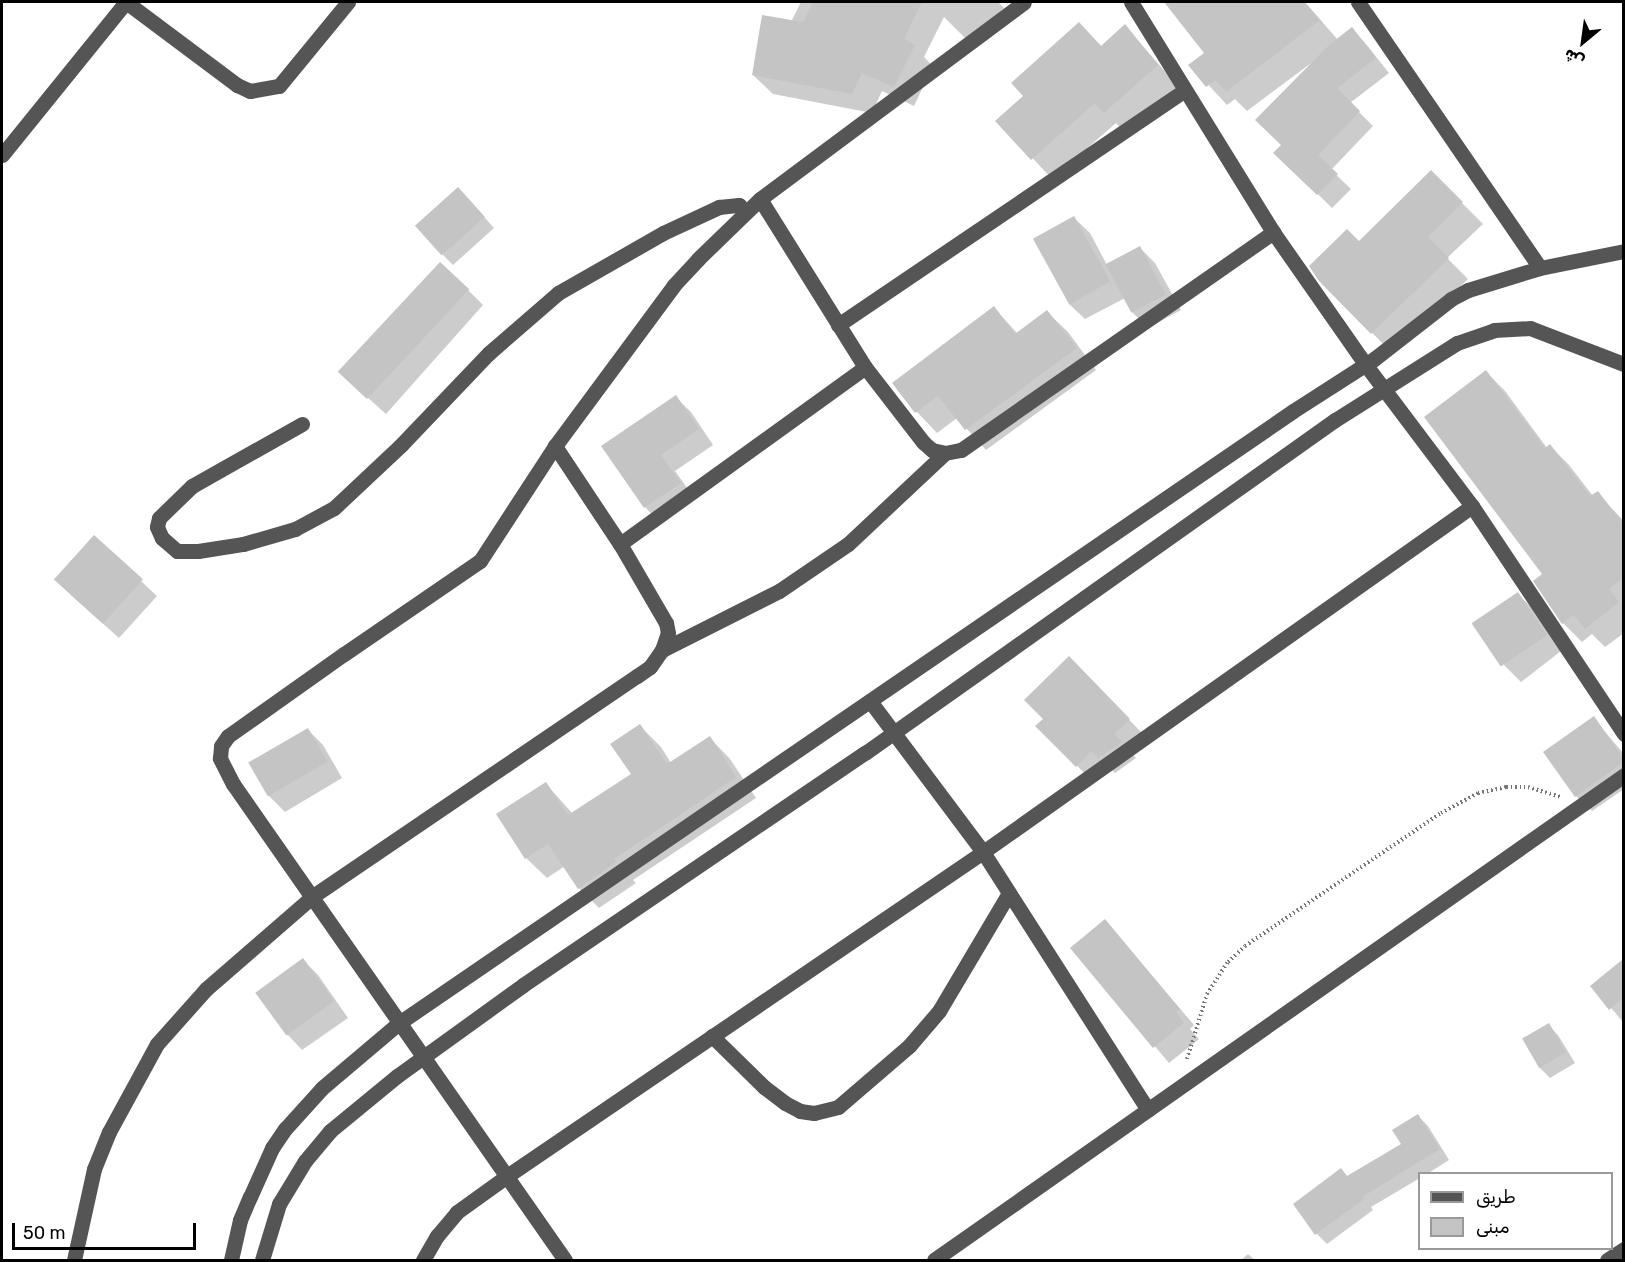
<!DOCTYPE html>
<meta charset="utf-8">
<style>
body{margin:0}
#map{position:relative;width:1625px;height:1262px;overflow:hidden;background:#fff;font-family:Rubik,"Noto Sans Arabic",sans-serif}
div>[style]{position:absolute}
.shadow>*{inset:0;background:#0003}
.building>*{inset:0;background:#c4c4c4;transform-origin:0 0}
.path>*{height:4px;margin-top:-2px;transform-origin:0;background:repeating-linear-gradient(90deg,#777 0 1.5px,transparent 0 4.5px)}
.minor>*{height:15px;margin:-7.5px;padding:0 7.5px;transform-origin:7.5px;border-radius:7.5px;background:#555}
span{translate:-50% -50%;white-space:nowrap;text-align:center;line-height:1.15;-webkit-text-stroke:4.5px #fff;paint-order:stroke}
.frame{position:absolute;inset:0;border:3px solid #000;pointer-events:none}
.legend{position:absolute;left:1418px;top:1172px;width:195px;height:78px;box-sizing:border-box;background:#fff;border:2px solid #999;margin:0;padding:8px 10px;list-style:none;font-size:18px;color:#000}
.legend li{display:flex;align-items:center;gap:12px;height:30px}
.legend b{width:30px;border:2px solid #999}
.north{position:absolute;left:1553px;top:12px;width:60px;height:60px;-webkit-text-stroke:4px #fff;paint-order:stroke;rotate:209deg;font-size:16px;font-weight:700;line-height:24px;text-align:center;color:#000}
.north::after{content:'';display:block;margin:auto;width:21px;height:27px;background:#000;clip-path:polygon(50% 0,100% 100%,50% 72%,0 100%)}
.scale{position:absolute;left:12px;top:1223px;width:184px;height:27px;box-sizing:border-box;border:3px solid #000;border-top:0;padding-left:8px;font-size:18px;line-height:21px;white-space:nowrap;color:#000;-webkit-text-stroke:4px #fff;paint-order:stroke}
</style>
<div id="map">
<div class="shadow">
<i style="clip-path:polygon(801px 2px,998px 2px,1004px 8px,968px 41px,944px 17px,924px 57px,933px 66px,914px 106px,882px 91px,872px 113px,773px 94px,753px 75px,791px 22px)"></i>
<i style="clip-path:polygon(1166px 2px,1305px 2px,1338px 40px,1352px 29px,1366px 44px,1389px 73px,1350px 103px,1373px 126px,1331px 170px,1351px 189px,1332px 208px,1276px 153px,1283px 145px,1318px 58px,1247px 111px,1235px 99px,1227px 105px,1190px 65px,1206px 53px)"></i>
<i style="clip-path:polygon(1079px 24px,1102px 47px,1125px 26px,1178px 86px,1126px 133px,1116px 123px,1052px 179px,998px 121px,1026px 96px)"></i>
<i style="clip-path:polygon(1431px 172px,1483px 224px,1447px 258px,1468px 279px,1392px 353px,1320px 280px)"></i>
<i style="clip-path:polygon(468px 199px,494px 228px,453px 265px,443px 255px)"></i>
<i style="clip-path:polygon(1074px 218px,1090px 233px,1107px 265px,1140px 248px,1155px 263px,1181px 310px,1148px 328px,1133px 313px,1125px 298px,1085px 319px,1069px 304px)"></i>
<i style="clip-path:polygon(468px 290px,483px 305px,386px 414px,358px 389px)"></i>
<i style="clip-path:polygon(994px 308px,1018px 334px,1047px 312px,1068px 332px,1096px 370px,986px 450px,957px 418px,937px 433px,917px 412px,894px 384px)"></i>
<i style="clip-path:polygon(1486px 372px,1505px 391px,1547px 448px,1550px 446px,1569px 465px,1593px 496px,1597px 493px,1624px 521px,1624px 633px,1605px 647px,1592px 634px,1582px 642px,1563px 623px,1544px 574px)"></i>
<i style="clip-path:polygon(675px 397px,691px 412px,713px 445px,675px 471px,695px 499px,660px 523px,645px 507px,603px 446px)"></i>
<i style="clip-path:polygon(94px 537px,157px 596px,119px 638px,71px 595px)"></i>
<i style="clip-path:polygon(1518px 594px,1533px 609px,1561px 651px,1521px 682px,1505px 666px,1475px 626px)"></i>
<i style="clip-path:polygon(1069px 658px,1144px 735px,1129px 751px,1136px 758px,1115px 773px,1108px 766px,1092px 781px,1038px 726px,1045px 719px)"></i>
<i style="clip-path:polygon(1593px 718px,1624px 754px,1624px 789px,1592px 811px,1576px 796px)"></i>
<i style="clip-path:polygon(640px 726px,661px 747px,671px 763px,710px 738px,730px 759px,756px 798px,633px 880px,636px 883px,599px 908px,579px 888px,565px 866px,547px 878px,526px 858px,546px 784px,573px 814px,633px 775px)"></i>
<i style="clip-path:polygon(308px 730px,323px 745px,342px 778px,285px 812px,269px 796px,250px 764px)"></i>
<i style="clip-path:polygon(1105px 921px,1194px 1025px,1190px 1029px,1199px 1039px,1169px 1063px,1072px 948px)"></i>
<i style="clip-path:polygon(303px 960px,318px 975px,348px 1018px,302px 1050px,287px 1034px,257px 992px)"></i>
<i style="clip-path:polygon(1624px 961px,1624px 1023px,1592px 986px)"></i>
<i style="clip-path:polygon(1548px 1025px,1558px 1035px,1575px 1063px,1550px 1078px,1540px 1068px,1524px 1039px)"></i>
<i style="clip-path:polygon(1418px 1116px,1428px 1126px,1449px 1160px,1427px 1174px,1420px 1174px,1420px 1178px,1371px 1207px,1373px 1210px,1327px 1244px,1317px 1234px,1341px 1170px,1348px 1177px,1403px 1145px)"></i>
<i style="clip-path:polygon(1248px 1254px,1255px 1260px,1241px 1260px)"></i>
</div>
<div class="building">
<i style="clip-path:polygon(813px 2px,922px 2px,904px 39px,915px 45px,894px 87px,862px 73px,852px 94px,752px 75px,762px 15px,803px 22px)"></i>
<i style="clip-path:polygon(1164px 2px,1304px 2px,1320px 20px,1226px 92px,1216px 80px,1206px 87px,1188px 65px,1204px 53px)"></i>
<i style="clip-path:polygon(1079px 22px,1101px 46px,1125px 24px,1158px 65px,1104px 113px,1095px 103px,1031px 160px,995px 121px,1023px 96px,1011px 83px)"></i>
<i style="clip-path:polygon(1352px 27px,1376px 58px,1337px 88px,1360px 111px,1318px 155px,1338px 174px,1317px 195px,1273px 153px,1281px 145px,1255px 120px,1329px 45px)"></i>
<i style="clip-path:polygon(1431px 170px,1463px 202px,1428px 237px,1449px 258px,1371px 334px,1319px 281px,1309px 266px,1347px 229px,1359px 241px)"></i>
<i style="left:458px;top:187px;width:40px;height:58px;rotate:48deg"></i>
<i style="left:1074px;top:216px;width:75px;height:47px;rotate:61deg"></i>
<i style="left:1140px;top:246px;width:55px;height:39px;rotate:62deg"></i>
<i style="left:440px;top:262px;width:40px;height:150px;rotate:43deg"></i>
<i style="clip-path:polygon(994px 306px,1015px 334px,1047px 310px,1077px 348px,965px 430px,938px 396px,915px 413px,892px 383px)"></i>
<i style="clip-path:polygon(1486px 370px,1545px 448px,1550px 444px,1590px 496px,1598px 491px,1623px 524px,1623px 578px,1609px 589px,1619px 602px,1585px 629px,1574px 615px,1562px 624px,1533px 581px,1542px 574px,1424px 417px)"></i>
<i style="clip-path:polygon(676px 395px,699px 429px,661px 455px,681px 483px,644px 508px,601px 446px)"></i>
<i style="left:94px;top:535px;width:66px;height:60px;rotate:42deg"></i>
<i style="left:1518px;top:592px;width:52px;height:56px;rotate:56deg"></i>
<i style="clip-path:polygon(1069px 656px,1130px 719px,1114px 734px,1122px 742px,1098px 758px,1091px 751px,1076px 767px,1035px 726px,1043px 719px,1024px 700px)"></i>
<i style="clip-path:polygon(1594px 716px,1623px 758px,1623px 762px,1575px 797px,1543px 752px)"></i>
<i style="clip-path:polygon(640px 724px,667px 764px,710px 736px,736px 777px,614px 859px,616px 862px,578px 889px,548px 844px,525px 859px,496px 814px,546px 782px,568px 815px,631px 774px,610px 744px)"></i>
<i style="left:308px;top:728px;width:39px;height:69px;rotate:60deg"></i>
<i style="clip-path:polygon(1105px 919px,1180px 1009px,1176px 1012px,1184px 1023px,1153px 1048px,1070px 948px)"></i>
<i style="left:303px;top:958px;width:53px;height:59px;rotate:54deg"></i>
<i style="clip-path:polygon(1623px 959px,1623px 998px,1609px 1010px,1590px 986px)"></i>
<i style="left:1549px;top:1023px;width:34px;height:31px;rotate:60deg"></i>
<i style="clip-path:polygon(1418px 1114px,1440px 1149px,1362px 1197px,1364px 1199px,1315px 1235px,1293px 1204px,1341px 1168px,1347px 1176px,1401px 1144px,1392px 1130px)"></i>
</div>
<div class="path">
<i style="left:1187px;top:1059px;width:68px;rotate:-72.9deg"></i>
<i style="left:1207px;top:994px;width:38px;rotate:-57deg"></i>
<i style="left:1228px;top:962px;width:23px;rotate:-43deg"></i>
<i style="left:1245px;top:946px;width:237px;rotate:-34.2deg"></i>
<i style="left:1441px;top:813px;width:42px;rotate:-28.4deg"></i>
<i style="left:1478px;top:793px;width:29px;rotate:-12deg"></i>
<i style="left:1506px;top:787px;width:22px"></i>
<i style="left:1528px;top:787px;width:34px;rotate:17deg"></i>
</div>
<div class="minor">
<i style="left:126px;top:2px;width:139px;rotate:36.8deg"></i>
<i style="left:237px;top:85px;width:14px;rotate:25deg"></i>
<i style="left:250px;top:91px;width:29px;rotate:-10deg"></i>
<i style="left:279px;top:86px;width:109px;rotate:-50.6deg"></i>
<i style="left:1131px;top:2px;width:270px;rotate:58.3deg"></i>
<i style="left:1273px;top:232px;width:161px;rotate:55.1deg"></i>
<i style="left:1365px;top:364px;width:178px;rotate:53deg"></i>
<i style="left:1472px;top:506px;width:274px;rotate:56.3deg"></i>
<i style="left:1358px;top:2px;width:322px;rotate:55.6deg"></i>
<i style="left:2px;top:155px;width:197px;rotate:-51deg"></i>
<i style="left:760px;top:199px;width:198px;rotate:58deg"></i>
<i style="left:865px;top:367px;width:95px;rotate:52.3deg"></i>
<i style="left:923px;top:442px;width:12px;rotate:42deg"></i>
<i style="left:932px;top:450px;width:13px;rotate:13deg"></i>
<i style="left:945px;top:453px;width:16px;rotate:-11deg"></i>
<i style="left:961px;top:450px;width:381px;rotate:-34.9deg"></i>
<i style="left:838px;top:325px;width:418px;rotate:-34.1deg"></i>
<i style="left:302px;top:424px;width:126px;rotate:150.6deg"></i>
<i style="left:192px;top:486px;width:46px;rotate:135.9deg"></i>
<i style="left:159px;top:518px;width:9px;rotate:103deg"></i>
<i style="left:157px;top:527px;width:12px;rotate:66deg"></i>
<i style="left:162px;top:538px;width:20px;rotate:41deg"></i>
<i style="left:177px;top:551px;width:21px"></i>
<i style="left:198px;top:551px;width:46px;rotate:-8.8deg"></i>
<i style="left:243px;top:544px;width:54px;rotate:-16.1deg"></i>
<i style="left:295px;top:529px;width:44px;rotate:-28.3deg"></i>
<i style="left:334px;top:508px;width:92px;rotate:-43.2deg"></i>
<i style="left:401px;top:445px;width:127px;rotate:-46.3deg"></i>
<i style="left:489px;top:353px;width:91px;rotate:-41deg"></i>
<i style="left:558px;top:293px;width:121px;rotate:-29.7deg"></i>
<i style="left:663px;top:233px;width:62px;rotate:-24.9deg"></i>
<i style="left:719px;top:207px;width:20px;rotate:-6deg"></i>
<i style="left:739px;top:205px;width:9px;rotate:49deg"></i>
<i style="left:620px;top:544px;width:302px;rotate:-35.8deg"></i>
<i style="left:662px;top:650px;width:131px;rotate:-26.8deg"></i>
<i style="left:779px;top:591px;width:83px;rotate:-34.3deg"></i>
<i style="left:848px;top:544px;width:133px;rotate:-43.2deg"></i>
<i style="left:870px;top:701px;width:189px;rotate:53.2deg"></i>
<i style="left:983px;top:852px;width:306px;rotate:57.4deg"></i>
<i style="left:712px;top:1036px;width:73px;rotate:44.4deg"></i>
<i style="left:764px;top:1087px;width:26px;rotate:37deg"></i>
<i style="left:785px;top:1103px;width:17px;rotate:28deg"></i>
<i style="left:800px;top:1111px;width:14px;rotate:8deg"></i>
<i style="left:814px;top:1113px;width:25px;rotate:-14deg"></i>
<i style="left:838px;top:1107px;width:94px;rotate:-40.7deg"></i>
<i style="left:909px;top:1046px;width:46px;rotate:-49.4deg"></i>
<i style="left:939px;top:1011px;width:137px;rotate:-59.3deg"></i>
<i style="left:74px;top:1260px;width:93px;rotate:-77.6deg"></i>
<i style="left:94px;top:1169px;width:40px;rotate:-68deg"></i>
<i style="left:109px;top:1132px;width:100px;rotate:-61.4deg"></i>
<i style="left:157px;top:1044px;width:74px;rotate:-48.3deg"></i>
<i style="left:206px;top:989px;width:142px;rotate:-41deg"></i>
<i style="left:313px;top:896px;width:392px;rotate:-34.2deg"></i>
<i style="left:637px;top:676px;width:16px;rotate:-35deg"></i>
<i style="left:650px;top:667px;width:21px;rotate:-55deg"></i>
<i style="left:662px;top:650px;width:18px;rotate:-71deg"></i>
<i style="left:668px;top:633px;width:10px;rotate:-101deg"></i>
<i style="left:666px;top:623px;width:91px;rotate:-120.2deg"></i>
<i style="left:620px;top:544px;width:118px;rotate:-123.6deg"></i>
<i style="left:231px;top:1260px;width:41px;rotate:-77.3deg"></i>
<i style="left:240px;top:1220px;width:25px;rotate:-67deg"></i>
<i style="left:250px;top:1197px;width:54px;rotate:-65.8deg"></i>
<i style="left:272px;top:1148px;width:23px;rotate:-56deg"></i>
<i style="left:285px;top:1129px;width:55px;rotate:-47.9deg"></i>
<i style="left:322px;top:1088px;width:101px;rotate:-40.2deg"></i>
<i style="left:399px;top:1023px;width:1083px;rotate:-34.39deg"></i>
<i style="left:1293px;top:411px;width:96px;rotate:-32.7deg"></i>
<i style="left:1374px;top:359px;width:98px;rotate:-37.9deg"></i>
<i style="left:1451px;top:299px;width:19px;rotate:-28deg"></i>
<i style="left:1468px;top:290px;width:75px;rotate:-17deg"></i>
<i style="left:1540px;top:268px;width:86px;rotate:-11.4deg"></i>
<i style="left:262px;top:1260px;width:59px;rotate:-73.1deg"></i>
<i style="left:279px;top:1204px;width:50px;rotate:-58.8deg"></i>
<i style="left:305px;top:1161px;width:39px;rotate:-50deg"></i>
<i style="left:330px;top:1131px;width:87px;rotate:-39.4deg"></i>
<i style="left:397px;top:1076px;width:155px;rotate:-35.8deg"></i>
<i style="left:523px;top:985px;width:413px;rotate:-34.2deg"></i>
<i style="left:865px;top:753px;width:576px;rotate:-35.32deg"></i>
<i style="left:1335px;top:420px;width:144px;rotate:-32.3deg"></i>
<i style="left:1457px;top:343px;width:39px;rotate:-19deg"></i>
<i style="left:1494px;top:330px;width:36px;rotate:-3deg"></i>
<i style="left:1530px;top:328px;width:101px;rotate:21deg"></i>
<i style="left:423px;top:1260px;width:28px;rotate:-60deg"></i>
<i style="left:437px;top:1236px;width:31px;rotate:-50deg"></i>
<i style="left:457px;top:1212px;width:62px;rotate:-35.8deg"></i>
<i style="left:507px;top:1176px;width:576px;rotate:-34.24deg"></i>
<i style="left:983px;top:852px;width:599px;rotate:-35.28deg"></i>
<i style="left:565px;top:1260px;width:580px;rotate:-124.89deg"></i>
<i style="left:233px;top:784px;width:29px;rotate:-117deg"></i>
<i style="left:220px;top:758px;width:12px;rotate:-85deg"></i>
<i style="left:221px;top:746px;width:12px;rotate:-55deg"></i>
<i style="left:228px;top:736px;width:142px;rotate:-35.3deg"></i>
<i style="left:344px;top:654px;width:165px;rotate:-34.4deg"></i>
<i style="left:480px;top:561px;width:137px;rotate:-56.9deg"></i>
<i style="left:555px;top:446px;width:200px;rotate:-53.5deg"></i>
<i style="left:674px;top:285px;width:35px;rotate:-47deg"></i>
<i style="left:698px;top:259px;width:86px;rotate:-44.1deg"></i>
<i style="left:760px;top:199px;width:329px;rotate:-36.7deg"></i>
<i style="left:934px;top:1260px;width:843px;rotate:-35.1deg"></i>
<i style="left:1607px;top:1260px;width:20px;rotate:-33deg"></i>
</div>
<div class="frame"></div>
<ul class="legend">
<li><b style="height:8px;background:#555"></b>طريق</li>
<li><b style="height:16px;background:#c4c4c4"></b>مبنى</li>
</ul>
<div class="north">ش</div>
<div class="scale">50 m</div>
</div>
